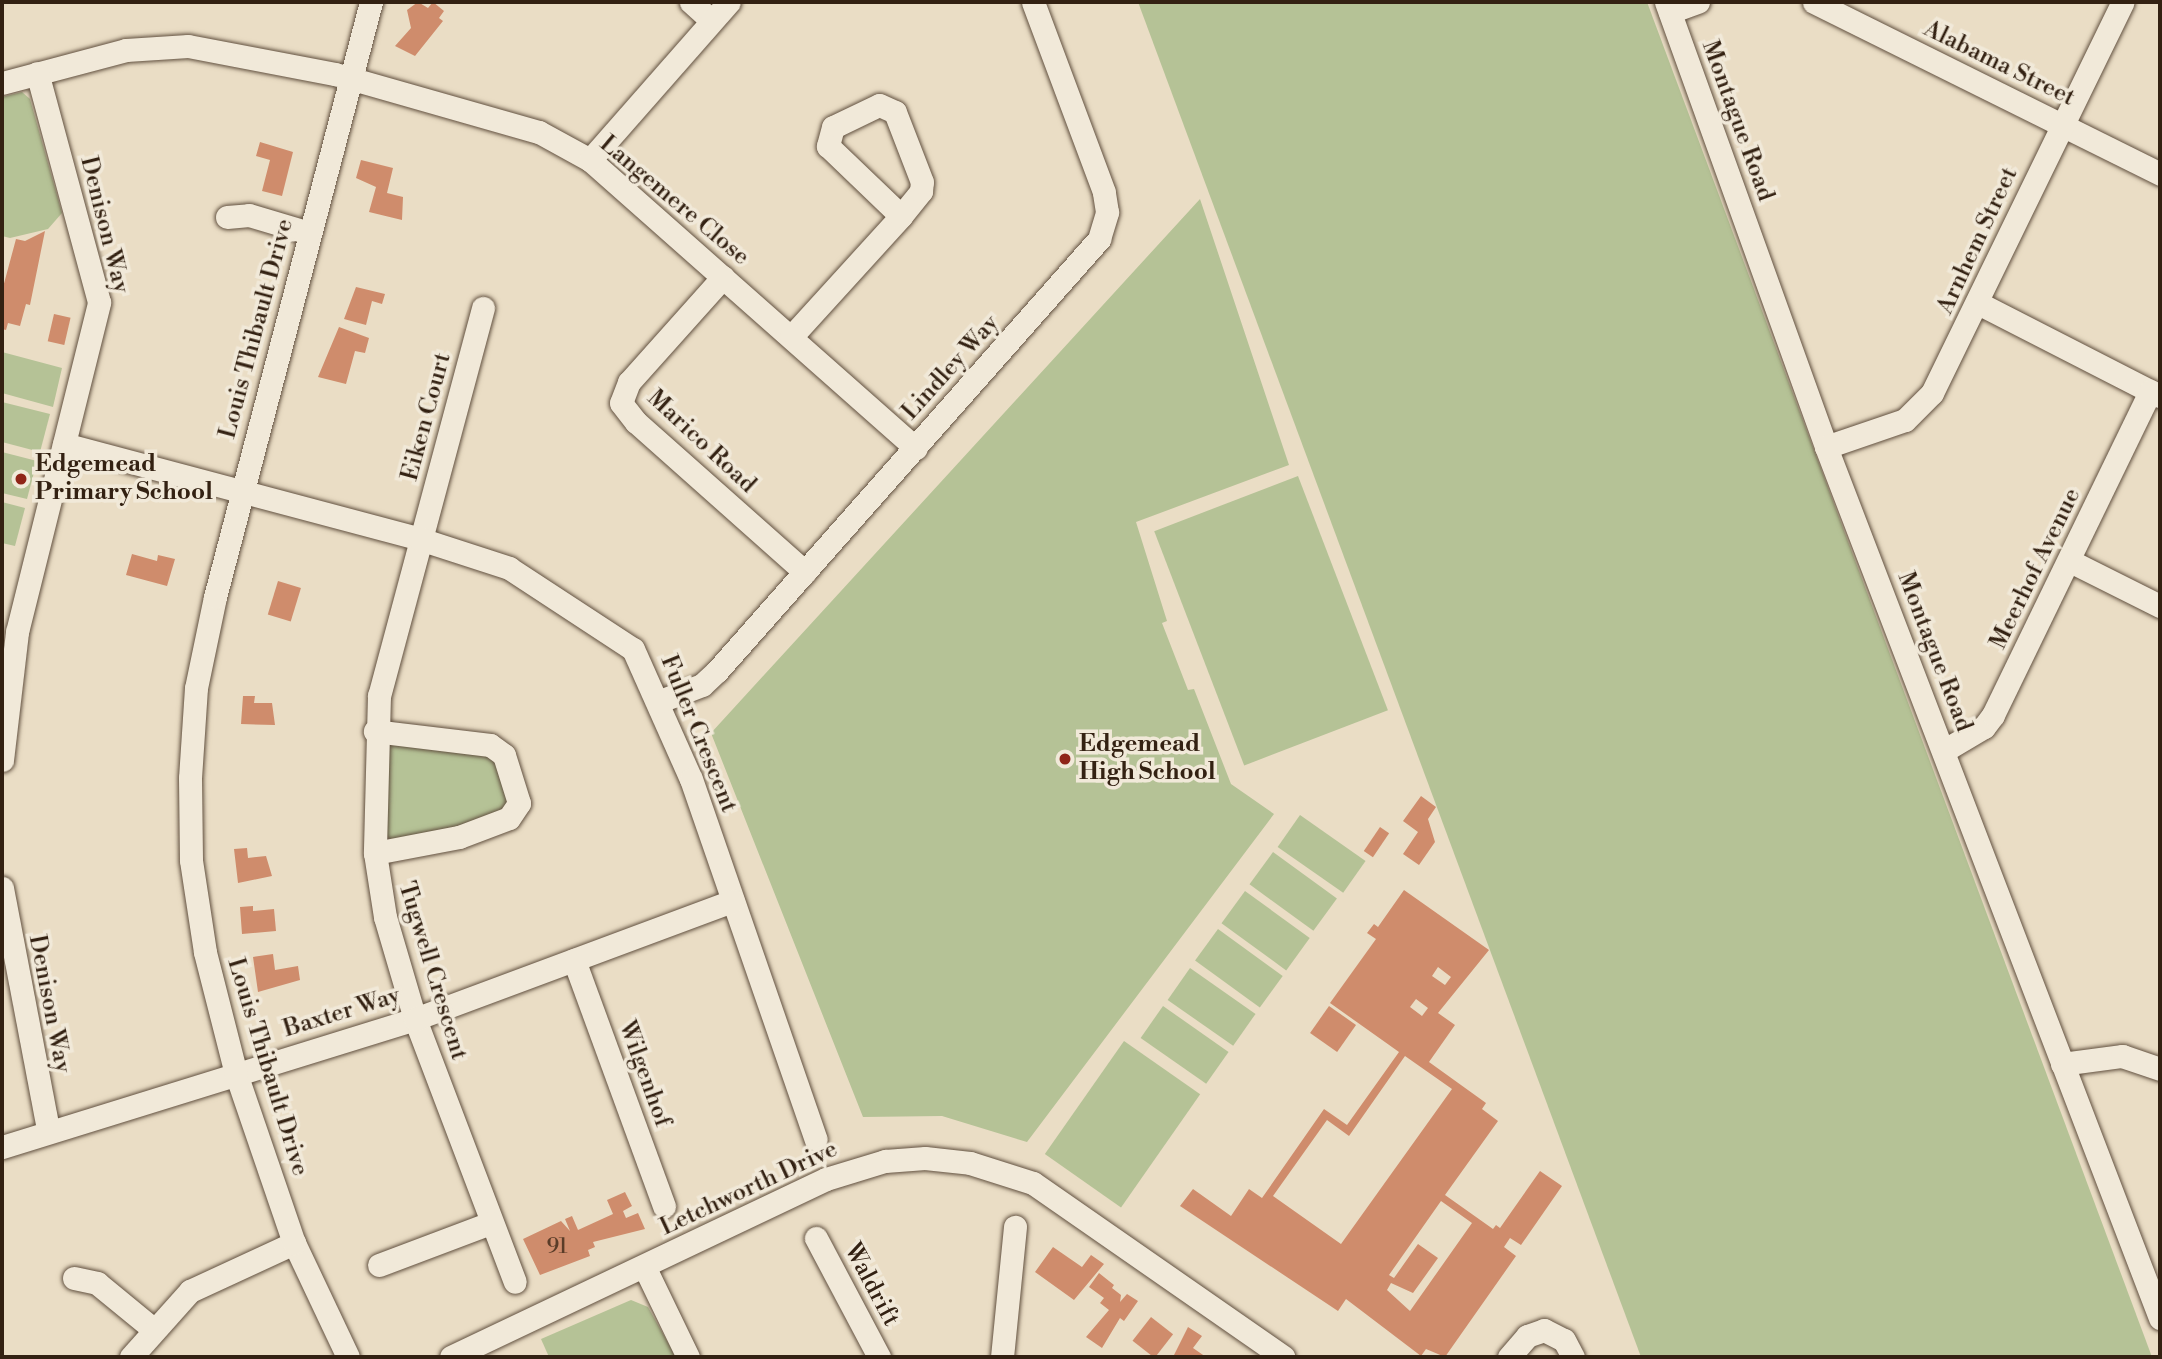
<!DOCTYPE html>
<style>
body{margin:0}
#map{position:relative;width:2162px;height:1359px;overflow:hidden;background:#eaddc5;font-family:"Libre Bodoni",serif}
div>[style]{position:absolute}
.green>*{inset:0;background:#b5c296;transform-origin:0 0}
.building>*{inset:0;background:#cf8c6c;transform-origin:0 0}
.roads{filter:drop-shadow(0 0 2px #61503f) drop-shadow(0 0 2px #61503f)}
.minor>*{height:23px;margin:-11.5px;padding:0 11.5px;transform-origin:11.5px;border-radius:11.5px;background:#f1e9d9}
.dots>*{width:19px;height:19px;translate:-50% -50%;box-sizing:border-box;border:4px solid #f1e9d9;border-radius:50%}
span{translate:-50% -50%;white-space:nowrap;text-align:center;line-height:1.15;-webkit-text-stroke:7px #f1e9d9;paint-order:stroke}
.number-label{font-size:21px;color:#5a3c28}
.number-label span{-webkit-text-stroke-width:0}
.street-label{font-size:24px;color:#332112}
.poi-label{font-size:24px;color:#332112;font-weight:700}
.left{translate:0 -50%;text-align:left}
.frame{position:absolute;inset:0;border:4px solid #332112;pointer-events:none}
</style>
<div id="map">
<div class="green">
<i style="clip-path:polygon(1138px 2px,1647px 2px,2152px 1357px,1641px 1357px)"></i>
<i style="clip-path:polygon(22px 92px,30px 99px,62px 213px,48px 229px,10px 238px,2px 236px,2px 97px)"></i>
<i style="clip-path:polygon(1200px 199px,1289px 465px,1136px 522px,1167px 621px,1162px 623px,1188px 690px,1194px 689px,1231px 784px,1274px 814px,1027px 1142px,942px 1116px,863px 1117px,711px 733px)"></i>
<i style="clip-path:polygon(2px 352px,62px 368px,53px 407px,2px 393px)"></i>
<i style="clip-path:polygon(2px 402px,50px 414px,40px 452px,2px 442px)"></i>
<i style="clip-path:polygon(2px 452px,37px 461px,27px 499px,2px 493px)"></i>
<i style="left:1298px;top:476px;width:251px;height:154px;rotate:69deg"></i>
<i style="clip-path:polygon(2px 502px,25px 508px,15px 546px,2px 543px)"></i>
<i style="clip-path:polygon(388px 743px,491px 752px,510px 794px,506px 809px,458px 830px,391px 840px,385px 834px)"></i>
<i style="left:1300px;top:815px;width:80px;height:39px;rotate:35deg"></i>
<i style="left:1273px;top:852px;width:79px;height:40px;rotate:36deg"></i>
<i style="left:1245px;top:891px;width:80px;height:40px;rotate:36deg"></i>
<i style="left:1218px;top:929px;width:80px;height:39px;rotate:36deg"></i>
<i style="left:1190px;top:968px;width:80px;height:39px;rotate:35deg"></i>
<i style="left:1163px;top:1006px;width:80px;height:39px;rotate:35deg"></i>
<i style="left:1124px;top:1041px;width:93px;height:138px;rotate:35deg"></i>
<i style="clip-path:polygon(631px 1300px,648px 1307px,676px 1357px,549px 1357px,541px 1339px)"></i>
</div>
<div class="building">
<i style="clip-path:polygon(418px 2px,428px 8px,433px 2px,444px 11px,439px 18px,443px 21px,415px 56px,395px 46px,411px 28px,407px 10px)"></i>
<i style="clip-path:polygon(260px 142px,293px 152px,282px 196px,262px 191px,270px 160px,256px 156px)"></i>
<i style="clip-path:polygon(361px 160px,393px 168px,387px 193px,403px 197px,402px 220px,369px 212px,376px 187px,356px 178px)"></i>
<i style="clip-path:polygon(45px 231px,30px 305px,26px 304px,20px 326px,8px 323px,6px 330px,2px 329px,2px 291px,16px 239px,25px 241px)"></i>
<i style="clip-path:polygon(356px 287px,385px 294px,382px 304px,372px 301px,366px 325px,344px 319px)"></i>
<i style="left:54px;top:314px;width:17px;height:28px;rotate:13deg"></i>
<i style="clip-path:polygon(339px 327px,369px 338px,365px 353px,355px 351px,346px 384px,318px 377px)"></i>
<i style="clip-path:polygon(132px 554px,157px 561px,158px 555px,175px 559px,167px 586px,126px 575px)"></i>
<i style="left:278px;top:581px;width:24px;height:35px;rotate:17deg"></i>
<i style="clip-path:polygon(243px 696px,255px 696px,254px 703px,272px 703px,275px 725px,241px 724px)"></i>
<i style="clip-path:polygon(1421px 796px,1436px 807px,1428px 819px,1435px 842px,1419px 865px,1403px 854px,1418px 832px,1403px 821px)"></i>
<i style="left:1380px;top:827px;width:11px;height:29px;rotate:34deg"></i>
<i style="clip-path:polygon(247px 848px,248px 858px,266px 856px,272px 876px,238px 883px,234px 849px)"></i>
<i style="clip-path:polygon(evenodd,1404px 890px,1489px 950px,1438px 1013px,1455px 1025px,1429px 1062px,1486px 1103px,1482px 1109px,1498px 1121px,1445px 1195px,1493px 1229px,1496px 1225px,1500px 1228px,1540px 1171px,1562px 1186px,1521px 1245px,1510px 1238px,1504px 1247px,1516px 1256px,1445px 1357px,1426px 1349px,1421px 1356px,1346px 1299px,1338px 1311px,1180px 1206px,1193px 1189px,1231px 1216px,1249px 1189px,1262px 1198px,1324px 1109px,1347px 1125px,1399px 1052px,1330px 1003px,1376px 939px,1367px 933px,1374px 924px,1378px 927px,1404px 890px,1438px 967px,1451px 977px,1445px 985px,1432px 976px,1438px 967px,1404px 890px,1416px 999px,1428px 1008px,1422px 1016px,1410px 1007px,1416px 999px,1404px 890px,1405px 1056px,1452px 1089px,1341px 1244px,1273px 1196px,1327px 1120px,1349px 1136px,1405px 1056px,1404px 890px,1441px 1201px,1472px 1223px,1410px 1311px,1387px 1290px,1391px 1283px,1413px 1293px,1438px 1258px,1418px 1244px,1394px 1278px,1389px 1275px,1441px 1201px)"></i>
<i style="clip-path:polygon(253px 906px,253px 911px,274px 909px,276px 931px,242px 934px,240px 907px)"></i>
<i style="clip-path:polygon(273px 954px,275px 970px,298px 966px,300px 980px,258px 992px,253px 957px)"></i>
<i style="left:1329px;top:1006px;width:33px;height:33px;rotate:35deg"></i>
<i style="clip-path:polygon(625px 1192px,632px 1206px,623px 1211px,626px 1218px,638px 1213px,645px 1229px,593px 1242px,595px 1247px,588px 1250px,590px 1256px,540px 1275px,523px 1239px,561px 1221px,570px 1231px,565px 1219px,572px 1216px,578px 1230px,613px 1214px,607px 1200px)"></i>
<i style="clip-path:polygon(1053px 1247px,1082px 1267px,1091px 1255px,1104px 1264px,1074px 1300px,1035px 1272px)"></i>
<i style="clip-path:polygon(1099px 1273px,1114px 1285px,1112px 1288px,1121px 1295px,1120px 1302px,1127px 1294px,1138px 1301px,1124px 1321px,1120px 1318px,1102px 1348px,1086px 1337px,1109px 1310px,1100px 1303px,1104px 1298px,1089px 1287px)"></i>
<i style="left:1151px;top:1317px;width:28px;height:30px;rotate:38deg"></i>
<i style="clip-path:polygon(1188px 1327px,1202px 1336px,1193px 1348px,1206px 1357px,1174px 1355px)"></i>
</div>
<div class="roads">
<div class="minor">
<i style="left:691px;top:2px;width:25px;rotate:42deg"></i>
<i style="left:1666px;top:2px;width:473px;rotate:70.2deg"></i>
<i style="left:1826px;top:447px;width:933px;rotate:69.02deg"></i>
<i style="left:1814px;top:2px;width:386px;rotate:26.4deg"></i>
<i style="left:1670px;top:12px;width:30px;rotate:-20deg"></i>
<i style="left:2px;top:83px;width:128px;rotate:-14.9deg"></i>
<i style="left:126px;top:50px;width:62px;rotate:-3.7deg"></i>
<i style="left:188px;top:46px;width:150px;rotate:10.8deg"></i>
<i style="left:335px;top:74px;width:212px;rotate:15.9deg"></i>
<i style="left:539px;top:132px;width:58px;rotate:28.8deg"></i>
<i style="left:590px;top:160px;width:435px;rotate:41.5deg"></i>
<i style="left:590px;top:160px;width:210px;rotate:-48.7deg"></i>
<i style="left:227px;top:217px;width:22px;rotate:-5deg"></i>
<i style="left:249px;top:215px;width:63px;rotate:16.7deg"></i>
<i style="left:723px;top:277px;width:141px;rotate:131.8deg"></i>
<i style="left:629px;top:382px;width:22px;rotate:111deg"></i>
<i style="left:621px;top:403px;width:24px;rotate:52deg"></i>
<i style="left:636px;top:422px;width:226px;rotate:41.6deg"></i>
<i style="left:1978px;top:303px;width:204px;rotate:27.1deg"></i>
<i style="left:483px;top:308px;width:401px;rotate:105deg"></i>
<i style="left:379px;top:695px;width:158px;rotate:91.5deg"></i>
<i style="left:375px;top:853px;width:65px;rotate:81.1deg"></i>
<i style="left:385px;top:917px;width:106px;rotate:73.6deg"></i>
<i style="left:415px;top:1019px;width:281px;rotate:69.2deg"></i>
<i style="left:791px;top:337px;width:164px;rotate:-47.7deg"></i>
<i style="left:901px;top:216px;width:32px;rotate:-51deg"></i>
<i style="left:921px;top:191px;width:9px;rotate:-84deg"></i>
<i style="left:922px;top:182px;width:75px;rotate:-111.1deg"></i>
<i style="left:895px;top:112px;width:17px;rotate:-156deg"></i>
<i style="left:879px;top:105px;width:51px;rotate:154.4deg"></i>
<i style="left:833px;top:127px;width:20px;rotate:105deg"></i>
<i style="left:828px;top:146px;width:101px;rotate:43.8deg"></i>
<i style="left:64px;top:444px;width:368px;rotate:14.9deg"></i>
<i style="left:420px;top:539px;width:94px;rotate:18deg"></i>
<i style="left:509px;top:568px;width:148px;rotate:33.2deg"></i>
<i style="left:633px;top:649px;width:142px;rotate:66deg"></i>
<i style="left:691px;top:779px;width:381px;rotate:70.9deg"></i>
<i style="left:1826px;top:447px;width:83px;rotate:-18.9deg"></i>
<i style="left:1905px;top:420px;width:38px;rotate:-45deg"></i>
<i style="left:1932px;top:393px;width:435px;rotate:-64deg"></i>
<i style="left:2070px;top:561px;width:101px;rotate:26.6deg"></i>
<i style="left:660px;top:701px;width:45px;rotate:-20.9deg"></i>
<i style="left:702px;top:685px;width:21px;rotate:-43deg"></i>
<i style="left:717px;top:671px;width:577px;rotate:-48.51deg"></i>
<i style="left:1099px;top:239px;width:28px;rotate:-73deg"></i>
<i style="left:1107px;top:212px;width:20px;rotate:-99deg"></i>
<i style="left:1104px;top:192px;width:203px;rotate:-110.5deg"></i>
<i style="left:1945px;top:750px;width:45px;rotate:-30.5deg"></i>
<i style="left:1984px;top:727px;width:15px;rotate:-53deg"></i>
<i style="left:1993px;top:715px;width:360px;rotate:-64.1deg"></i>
<i style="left:2px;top:760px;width:129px;rotate:-83.3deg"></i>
<i style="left:17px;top:632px;width:340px;rotate:-76deg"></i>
<i style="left:99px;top:302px;width:237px;rotate:-105.1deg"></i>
<i style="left:375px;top:853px;width:86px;rotate:-10.8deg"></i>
<i style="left:459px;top:837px;width:53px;rotate:-20.8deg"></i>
<i style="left:509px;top:818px;width:18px;rotate:-56deg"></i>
<i style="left:519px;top:803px;width:50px;rotate:-107.4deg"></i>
<i style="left:504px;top:755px;width:17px;rotate:-144deg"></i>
<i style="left:490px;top:745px;width:116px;rotate:-173.1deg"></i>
<i style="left:2px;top:888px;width:246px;rotate:79.2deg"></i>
<i style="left:574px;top:960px;width:262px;rotate:69.9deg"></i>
<i style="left:2062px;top:1064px;width:61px;rotate:-7.6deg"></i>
<i style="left:2122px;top:1056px;width:40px;rotate:18.9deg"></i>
<i style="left:2px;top:1147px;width:432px;rotate:-17.2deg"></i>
<i style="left:415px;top:1019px;width:339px;rotate:-20.4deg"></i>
<i style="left:816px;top:1238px;width:135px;rotate:62.1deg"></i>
<i style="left:379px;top:1265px;width:119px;rotate:-20.7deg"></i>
<i style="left:644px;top:1266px;width:101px;rotate:64.2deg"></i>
<i style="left:74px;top:1278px;width:24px;rotate:12deg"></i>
<i style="left:97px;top:1283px;width:72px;rotate:39.4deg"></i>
<i style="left:131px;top:1357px;width:89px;rotate:-48.2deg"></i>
<i style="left:190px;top:1291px;width:115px;rotate:-24.8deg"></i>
<i style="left:348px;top:1357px;width:126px;rotate:-115.3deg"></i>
<i style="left:294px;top:1243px;width:179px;rotate:-108.9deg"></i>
<i style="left:236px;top:1074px;width:126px;rotate:-104.3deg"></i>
<i style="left:205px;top:952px;width:93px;rotate:-98.7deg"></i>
<i style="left:191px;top:860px;width:82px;rotate:-90.7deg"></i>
<i style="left:190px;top:778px;width:90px;rotate:-86.2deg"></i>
<i style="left:196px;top:688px;width:93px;rotate:-78.2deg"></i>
<i style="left:215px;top:597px;width:615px;rotate:-75.31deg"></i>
<i style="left:451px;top:1357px;width:415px;rotate:-25.4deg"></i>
<i style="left:826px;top:1179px;width:62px;rotate:-17deg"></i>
<i style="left:885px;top:1161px;width:40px;rotate:-4.3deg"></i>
<i style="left:925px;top:1158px;width:45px;rotate:6.3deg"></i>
<i style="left:970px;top:1163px;width:66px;rotate:17.6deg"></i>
<i style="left:1033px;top:1183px;width:305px;rotate:34.8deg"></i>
<i style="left:1002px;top:1357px;width:131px;rotate:-84.3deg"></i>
<i style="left:1509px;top:1357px;width:28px;rotate:-49deg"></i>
<i style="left:1527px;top:1336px;width:18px;rotate:-19deg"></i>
<i style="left:1544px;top:1330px;width:22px;rotate:27deg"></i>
<i style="left:1564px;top:1340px;width:19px;rotate:62deg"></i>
</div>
</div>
<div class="dots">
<i style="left:21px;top:479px;background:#8f2418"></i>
<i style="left:1065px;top:759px;background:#8f2418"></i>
</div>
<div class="number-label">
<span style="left:557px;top:1247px">91</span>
</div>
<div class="street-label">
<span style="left:1999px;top:64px;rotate:26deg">Alabama Street</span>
<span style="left:1737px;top:121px;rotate:70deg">Montague Road</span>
<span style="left:674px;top:201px;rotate:40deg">Langemere Close</span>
<span style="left:104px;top:225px;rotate:76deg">Denison Way</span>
<span style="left:1978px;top:241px;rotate:-65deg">Arnhem Street</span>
<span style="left:257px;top:329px;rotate:-75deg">Louis Thibault Drive</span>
<span style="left:951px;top:368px;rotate:-48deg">Lindley Way</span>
<span style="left:427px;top:417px;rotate:-75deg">Eiken Court</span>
<span style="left:701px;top:442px;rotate:43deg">Marico Road</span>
<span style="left:2036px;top:569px;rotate:-64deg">Meerhof Avenue</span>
<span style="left:1934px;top:652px;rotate:69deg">Montague Road</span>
<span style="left:698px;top:734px;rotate:68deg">Fuller Crescent</span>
<span style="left:432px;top:971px;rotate:73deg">Tugwell Crescent</span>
<span style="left:49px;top:1004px;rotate:79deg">Denison Way</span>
<span style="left:342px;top:1013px;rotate:-17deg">Baxter Way</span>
<span style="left:267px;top:1067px;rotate:73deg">Louis Thibault Drive</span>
<span style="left:644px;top:1074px;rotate:70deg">Wilgenhof</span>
<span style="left:749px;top:1189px;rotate:-25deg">Letchworth Drive</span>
<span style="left:871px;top:1285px;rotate:62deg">Waldrift</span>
</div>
<div class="poi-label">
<span class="left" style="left:35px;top:479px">Edgemead<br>Primary School</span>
<span class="left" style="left:1079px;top:759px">Edgemead<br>High School</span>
</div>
<div class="frame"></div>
</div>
